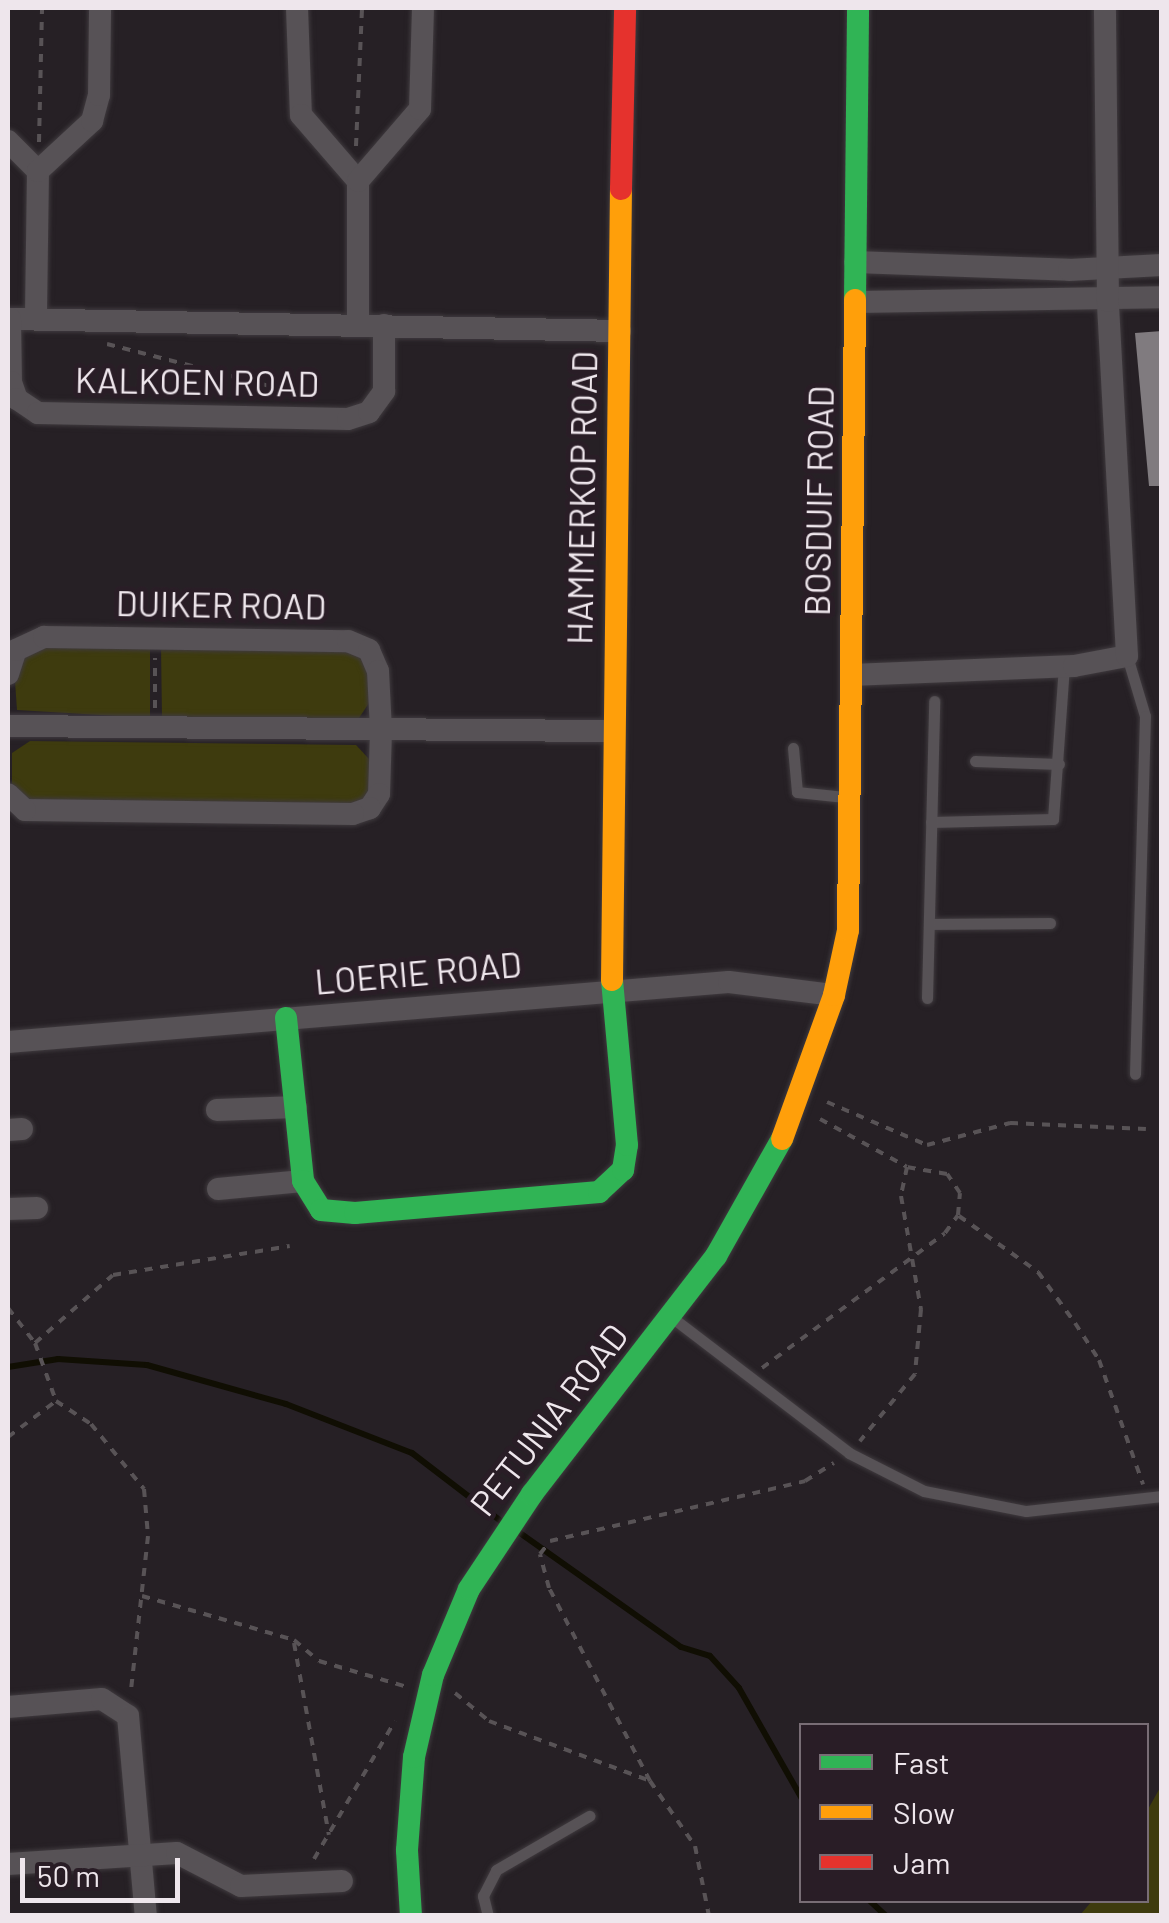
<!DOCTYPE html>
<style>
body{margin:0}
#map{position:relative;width:1169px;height:1923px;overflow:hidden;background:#262025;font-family:Barlow,sans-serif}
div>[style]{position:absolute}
.green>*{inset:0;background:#3e3b0e}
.stream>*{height:6px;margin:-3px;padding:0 3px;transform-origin:3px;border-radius:3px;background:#100e03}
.building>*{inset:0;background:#807b7f}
.path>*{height:4px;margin-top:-2px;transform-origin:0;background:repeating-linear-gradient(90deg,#585356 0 8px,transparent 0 16px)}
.roads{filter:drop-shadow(0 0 2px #3f3a3e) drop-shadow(0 0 2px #3f3a3e)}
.lane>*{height:11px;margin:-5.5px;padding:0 5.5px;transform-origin:5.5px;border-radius:5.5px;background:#575256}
.street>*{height:22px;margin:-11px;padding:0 11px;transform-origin:11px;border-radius:11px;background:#575256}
.fast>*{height:22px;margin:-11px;padding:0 11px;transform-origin:11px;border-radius:11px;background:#30b455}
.slow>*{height:22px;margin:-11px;padding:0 11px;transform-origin:11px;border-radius:11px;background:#ff9f0a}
.jam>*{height:22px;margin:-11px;padding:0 11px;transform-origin:11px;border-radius:11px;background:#e5322d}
span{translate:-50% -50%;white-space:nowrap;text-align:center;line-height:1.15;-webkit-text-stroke:10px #291d26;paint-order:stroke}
.street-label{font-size:35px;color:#eee6ec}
.frame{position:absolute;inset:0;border:10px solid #eee6ec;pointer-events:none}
.legend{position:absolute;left:799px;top:1723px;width:350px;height:180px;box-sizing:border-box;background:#291d26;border:2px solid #786d75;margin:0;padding:12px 18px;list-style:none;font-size:30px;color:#eee6ec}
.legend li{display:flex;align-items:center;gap:20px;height:50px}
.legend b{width:50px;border:2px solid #786d75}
.scale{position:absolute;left:20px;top:1858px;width:160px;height:45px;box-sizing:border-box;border:5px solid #eee6ec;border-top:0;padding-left:12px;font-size:30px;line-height:35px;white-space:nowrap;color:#eee6ec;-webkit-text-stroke:8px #291d26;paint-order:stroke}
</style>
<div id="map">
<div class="green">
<i style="clip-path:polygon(37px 644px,150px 646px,150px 718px,17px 710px,14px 667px)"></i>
<i style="clip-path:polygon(161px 646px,355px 651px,369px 667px,369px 703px,359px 718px,162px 718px)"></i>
<i style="clip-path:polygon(30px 741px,356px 745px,370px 760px,369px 793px,359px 805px,29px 802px,12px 785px,12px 753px)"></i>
<i style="clip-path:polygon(1161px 1786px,1161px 1915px,1080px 1915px,1092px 1901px,1146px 1900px,1147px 1811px)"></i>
</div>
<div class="stream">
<i style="left:8px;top:1367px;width:51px;rotate:-9.1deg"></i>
<i style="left:58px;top:1359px;width:89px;rotate:3.9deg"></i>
<i style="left:147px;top:1365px;width:144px;rotate:15.7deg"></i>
<i style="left:286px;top:1404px;width:135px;rotate:21.3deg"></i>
<i style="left:412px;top:1453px;width:112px;rotate:37.4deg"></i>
<i style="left:520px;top:1533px;width:197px;rotate:35.3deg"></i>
<i style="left:681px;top:1647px;width:30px;rotate:17deg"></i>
<i style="left:710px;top:1656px;width:43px;rotate:47.8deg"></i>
<i style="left:739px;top:1688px;width:128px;rotate:60.4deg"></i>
<i style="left:869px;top:1900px;width:23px;rotate:43deg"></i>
</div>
<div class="building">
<i style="clip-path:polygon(1162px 331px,1162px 486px,1149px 486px,1135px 333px)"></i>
</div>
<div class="path">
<i style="left:39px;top:142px;width:134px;rotate:-88.7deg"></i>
<i style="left:356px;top:146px;width:138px;rotate:-87.5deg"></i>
<i style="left:107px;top:344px;width:200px;rotate:14.5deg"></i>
<i style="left:155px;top:708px;width:50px;rotate:-90deg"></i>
<i style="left:827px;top:1102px;width:109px;rotate:23.3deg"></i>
<i style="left:927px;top:1145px;width:86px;rotate:-14.8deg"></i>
<i style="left:1010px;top:1123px;width:136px;rotate:2.5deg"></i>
<i style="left:820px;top:1119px;width:99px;rotate:28.9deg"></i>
<i style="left:907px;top:1167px;width:30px;rotate:102deg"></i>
<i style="left:901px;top:1196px;width:115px;rotate:80deg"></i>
<i style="left:921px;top:1309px;width:65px;rotate:95.3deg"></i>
<i style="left:915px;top:1374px;width:87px;rotate:129.4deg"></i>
<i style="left:959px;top:1216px;width:97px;rotate:35.3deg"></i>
<i style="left:1038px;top:1272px;width:63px;rotate:54deg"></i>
<i style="left:1075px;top:1323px;width:44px;rotate:57deg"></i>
<i style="left:1099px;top:1360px;width:132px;rotate:70.5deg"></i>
<i style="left:8px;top:1308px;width:44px;rotate:52.4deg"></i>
<i style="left:35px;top:1343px;width:62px;rotate:70.1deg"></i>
<i style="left:56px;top:1401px;width:42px;rotate:33.3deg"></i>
<i style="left:91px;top:1424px;width:84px;rotate:50.8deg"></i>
<i style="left:144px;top:1489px;width:47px;rotate:85.1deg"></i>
<i style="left:148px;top:1536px;width:156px;rotate:96.3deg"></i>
<i style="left:35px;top:1343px;width:103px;rotate:-41.1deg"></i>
<i style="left:113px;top:1275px;width:179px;rotate:-9.3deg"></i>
<i style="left:762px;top:1368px;width:227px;rotate:-36.4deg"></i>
<i style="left:945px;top:1233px;width:22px;rotate:-54deg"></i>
<i style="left:958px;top:1215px;width:22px;rotate:-85deg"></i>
<i style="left:960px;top:1193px;width:23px;rotate:-124deg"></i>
<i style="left:947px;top:1174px;width:41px;rotate:-170.1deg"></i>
<i style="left:8px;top:1437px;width:60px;rotate:-36.9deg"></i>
<i style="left:142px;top:1596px;width:158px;rotate:16.1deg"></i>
<i style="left:294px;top:1640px;width:33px;rotate:40deg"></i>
<i style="left:319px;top:1661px;width:89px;rotate:16.4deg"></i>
<i style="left:294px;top:1643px;width:195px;rotate:79.7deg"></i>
<i style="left:455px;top:1693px;width:44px;rotate:39.5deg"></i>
<i style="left:489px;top:1721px;width:172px;rotate:20.4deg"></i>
<i style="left:650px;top:1781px;width:79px;rotate:55.3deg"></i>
<i style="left:695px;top:1846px;width:71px;rotate:78.7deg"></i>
<i style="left:650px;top:1781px;width:218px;rotate:-117.6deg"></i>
<i style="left:549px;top:1588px;width:35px;rotate:-105deg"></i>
<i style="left:540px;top:1554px;width:16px;rotate:-52deg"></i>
<i style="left:550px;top:1541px;width:262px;rotate:-13.2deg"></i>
<i style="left:805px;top:1481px;width:34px;rotate:-32deg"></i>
<i style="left:314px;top:1859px;width:160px;rotate:-59.6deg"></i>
</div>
<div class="roads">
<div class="lane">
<i style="left:1127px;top:656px;width:63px;rotate:73.3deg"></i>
<i style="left:1145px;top:716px;width:358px;rotate:91.6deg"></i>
<i style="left:793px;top:748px;width:44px;rotate:84.8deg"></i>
<i style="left:797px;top:792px;width:48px;rotate:5.9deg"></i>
<i style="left:975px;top:761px;width:84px;rotate:2deg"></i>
<i style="left:931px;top:822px;width:122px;rotate:-1.4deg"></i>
<i style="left:1053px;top:819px;width:152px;rotate:-85.9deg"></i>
<i style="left:929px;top:924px;width:121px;rotate:-0.5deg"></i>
<i style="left:927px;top:998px;width:297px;rotate:-88.6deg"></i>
<i style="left:674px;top:1319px;width:220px;rotate:37.4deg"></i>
<i style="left:849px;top:1453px;width:84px;rotate:26.9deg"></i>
<i style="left:924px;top:1491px;width:104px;rotate:11.1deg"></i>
<i style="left:1026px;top:1511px;width:137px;rotate:-6.3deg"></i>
<i style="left:488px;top:1916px;width:21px;rotate:-104deg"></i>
<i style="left:483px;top:1896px;width:29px;rotate:-63deg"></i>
<i style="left:496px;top:1870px;width:108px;rotate:-30.1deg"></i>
</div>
<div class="street">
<i style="left:297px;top:8px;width:107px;rotate:87.9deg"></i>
<i style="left:301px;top:115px;width:87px;rotate:49.2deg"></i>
<i style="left:358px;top:181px;width:143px;rotate:90deg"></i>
<i style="left:8px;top:141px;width:42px;rotate:45deg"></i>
<i style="left:38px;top:171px;width:147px;rotate:90.8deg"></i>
<i style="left:38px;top:171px;width:74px;rotate:-42.8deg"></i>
<i style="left:92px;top:121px;width:27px;rotate:-75deg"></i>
<i style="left:99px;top:95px;width:87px;rotate:-89.3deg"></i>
<i style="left:358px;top:181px;width:95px;rotate:-49.3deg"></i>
<i style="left:420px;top:109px;width:101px;rotate:-88.3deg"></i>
<i style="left:855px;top:262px;width:214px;rotate:2.1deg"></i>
<i style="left:1069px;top:270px;width:93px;rotate:-3.1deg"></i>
<i style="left:856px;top:302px;width:306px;rotate:-0.9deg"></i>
<i style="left:8px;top:319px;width:612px;rotate:1.12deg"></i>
<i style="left:10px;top:319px;width:63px;rotate:89.1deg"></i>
<i style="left:11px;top:382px;width:18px;rotate:71deg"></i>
<i style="left:17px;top:399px;width:25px;rotate:34deg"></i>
<i style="left:38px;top:413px;width:310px;rotate:1.1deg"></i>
<i style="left:348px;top:419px;width:22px;rotate:-18deg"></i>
<i style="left:369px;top:412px;width:26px;rotate:-54deg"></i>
<i style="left:384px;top:391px;width:66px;rotate:-90deg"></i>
<i style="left:8px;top:674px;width:25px;rotate:-72deg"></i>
<i style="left:16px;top:650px;width:31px;rotate:-25deg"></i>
<i style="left:44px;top:637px;width:304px;rotate:0.8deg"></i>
<i style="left:348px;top:641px;width:23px;rotate:23deg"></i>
<i style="left:369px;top:650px;width:23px;rotate:67deg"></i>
<i style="left:378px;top:671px;width:60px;rotate:87.1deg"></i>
<i style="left:381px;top:731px;width:63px;rotate:91.8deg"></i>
<i style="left:379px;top:794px;width:17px;rotate:123deg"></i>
<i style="left:370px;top:808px;width:18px;rotate:161deg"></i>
<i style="left:353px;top:814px;width:328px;rotate:-179.3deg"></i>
<i style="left:25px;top:810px;width:23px;rotate:-137deg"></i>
<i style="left:851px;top:675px;width:223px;rotate:-2.3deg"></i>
<i style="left:1074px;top:666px;width:54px;rotate:-10.7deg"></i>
<i style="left:1127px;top:656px;width:356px;rotate:-93.1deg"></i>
<i style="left:1108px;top:301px;width:293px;rotate:-90.6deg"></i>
<i style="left:8px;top:726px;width:603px;rotate:0.48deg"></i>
<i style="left:8px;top:1042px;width:723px;rotate:-4.76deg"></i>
<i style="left:729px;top:982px;width:106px;rotate:7.1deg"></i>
<i style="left:217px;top:1110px;width:79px;rotate:-2.2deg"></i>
<i style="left:8px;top:1130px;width:14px;rotate:-4deg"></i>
<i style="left:218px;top:1189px;width:85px;rotate:-5.4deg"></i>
<i style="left:8px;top:1209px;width:29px;rotate:-2deg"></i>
<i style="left:8px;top:1707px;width:94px;rotate:-4.9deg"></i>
<i style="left:102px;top:1699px;width:31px;rotate:33deg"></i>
<i style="left:128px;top:1716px;width:201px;rotate:84.9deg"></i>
<i style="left:8px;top:1864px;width:169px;rotate:-3.7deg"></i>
<i style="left:177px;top:1853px;width:72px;rotate:27.3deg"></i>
<i style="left:241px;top:1886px;width:101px;rotate:-2.8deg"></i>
</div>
<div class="fast">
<i style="left:855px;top:300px;width:292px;rotate:-89.4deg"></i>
<i style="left:286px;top:1018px;width:164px;rotate:84deg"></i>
<i style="left:303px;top:1181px;width:34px;rotate:58deg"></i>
<i style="left:321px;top:1210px;width:34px;rotate:5deg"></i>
<i style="left:355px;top:1213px;width:245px;rotate:-4.9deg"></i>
<i style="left:599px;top:1192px;width:33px;rotate:-43deg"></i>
<i style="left:623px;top:1170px;width:25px;rotate:-81deg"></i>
<i style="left:627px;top:1145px;width:166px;rotate:-95.2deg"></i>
<i style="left:411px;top:1916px;width:66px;rotate:-93.5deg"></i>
<i style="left:407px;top:1850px;width:93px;rotate:-85.7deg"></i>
<i style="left:414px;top:1757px;width:84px;rotate:-77deg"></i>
<i style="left:433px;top:1675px;width:93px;rotate:-67.3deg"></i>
<i style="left:469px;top:1589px;width:114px;rotate:-56.4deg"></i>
<i style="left:532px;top:1494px;width:301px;rotate:-52.3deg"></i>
<i style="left:716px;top:1256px;width:134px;rotate:-60.6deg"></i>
</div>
<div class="slow">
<i style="left:612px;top:980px;width:791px;rotate:-89.35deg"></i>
<i style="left:782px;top:1139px;width:153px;rotate:-70.1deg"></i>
<i style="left:834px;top:995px;width:66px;rotate:-77.8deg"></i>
<i style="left:848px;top:930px;width:630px;rotate:-89.36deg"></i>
</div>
<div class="jam">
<i style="left:621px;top:189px;width:181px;rotate:-88.7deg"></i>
</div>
</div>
<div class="street-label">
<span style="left:197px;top:381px;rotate:1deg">KALKOEN ROAD</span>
<span style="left:581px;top:498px;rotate:-89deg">HAMMERKOP ROAD</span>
<span style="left:818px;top:501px;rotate:-89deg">BOSDUIF ROAD</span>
<span style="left:221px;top:604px;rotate:1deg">DUIKER ROAD</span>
<span style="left:418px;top:972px;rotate:-5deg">LOERIE ROAD</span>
<span style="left:548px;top:1419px;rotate:-52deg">PETUNIA ROAD</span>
</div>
<div class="frame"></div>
<ul class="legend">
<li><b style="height:12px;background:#30b455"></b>Fast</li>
<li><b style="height:12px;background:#ff9f0a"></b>Slow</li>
<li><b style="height:12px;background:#e5322d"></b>Jam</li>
</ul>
<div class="scale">50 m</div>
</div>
